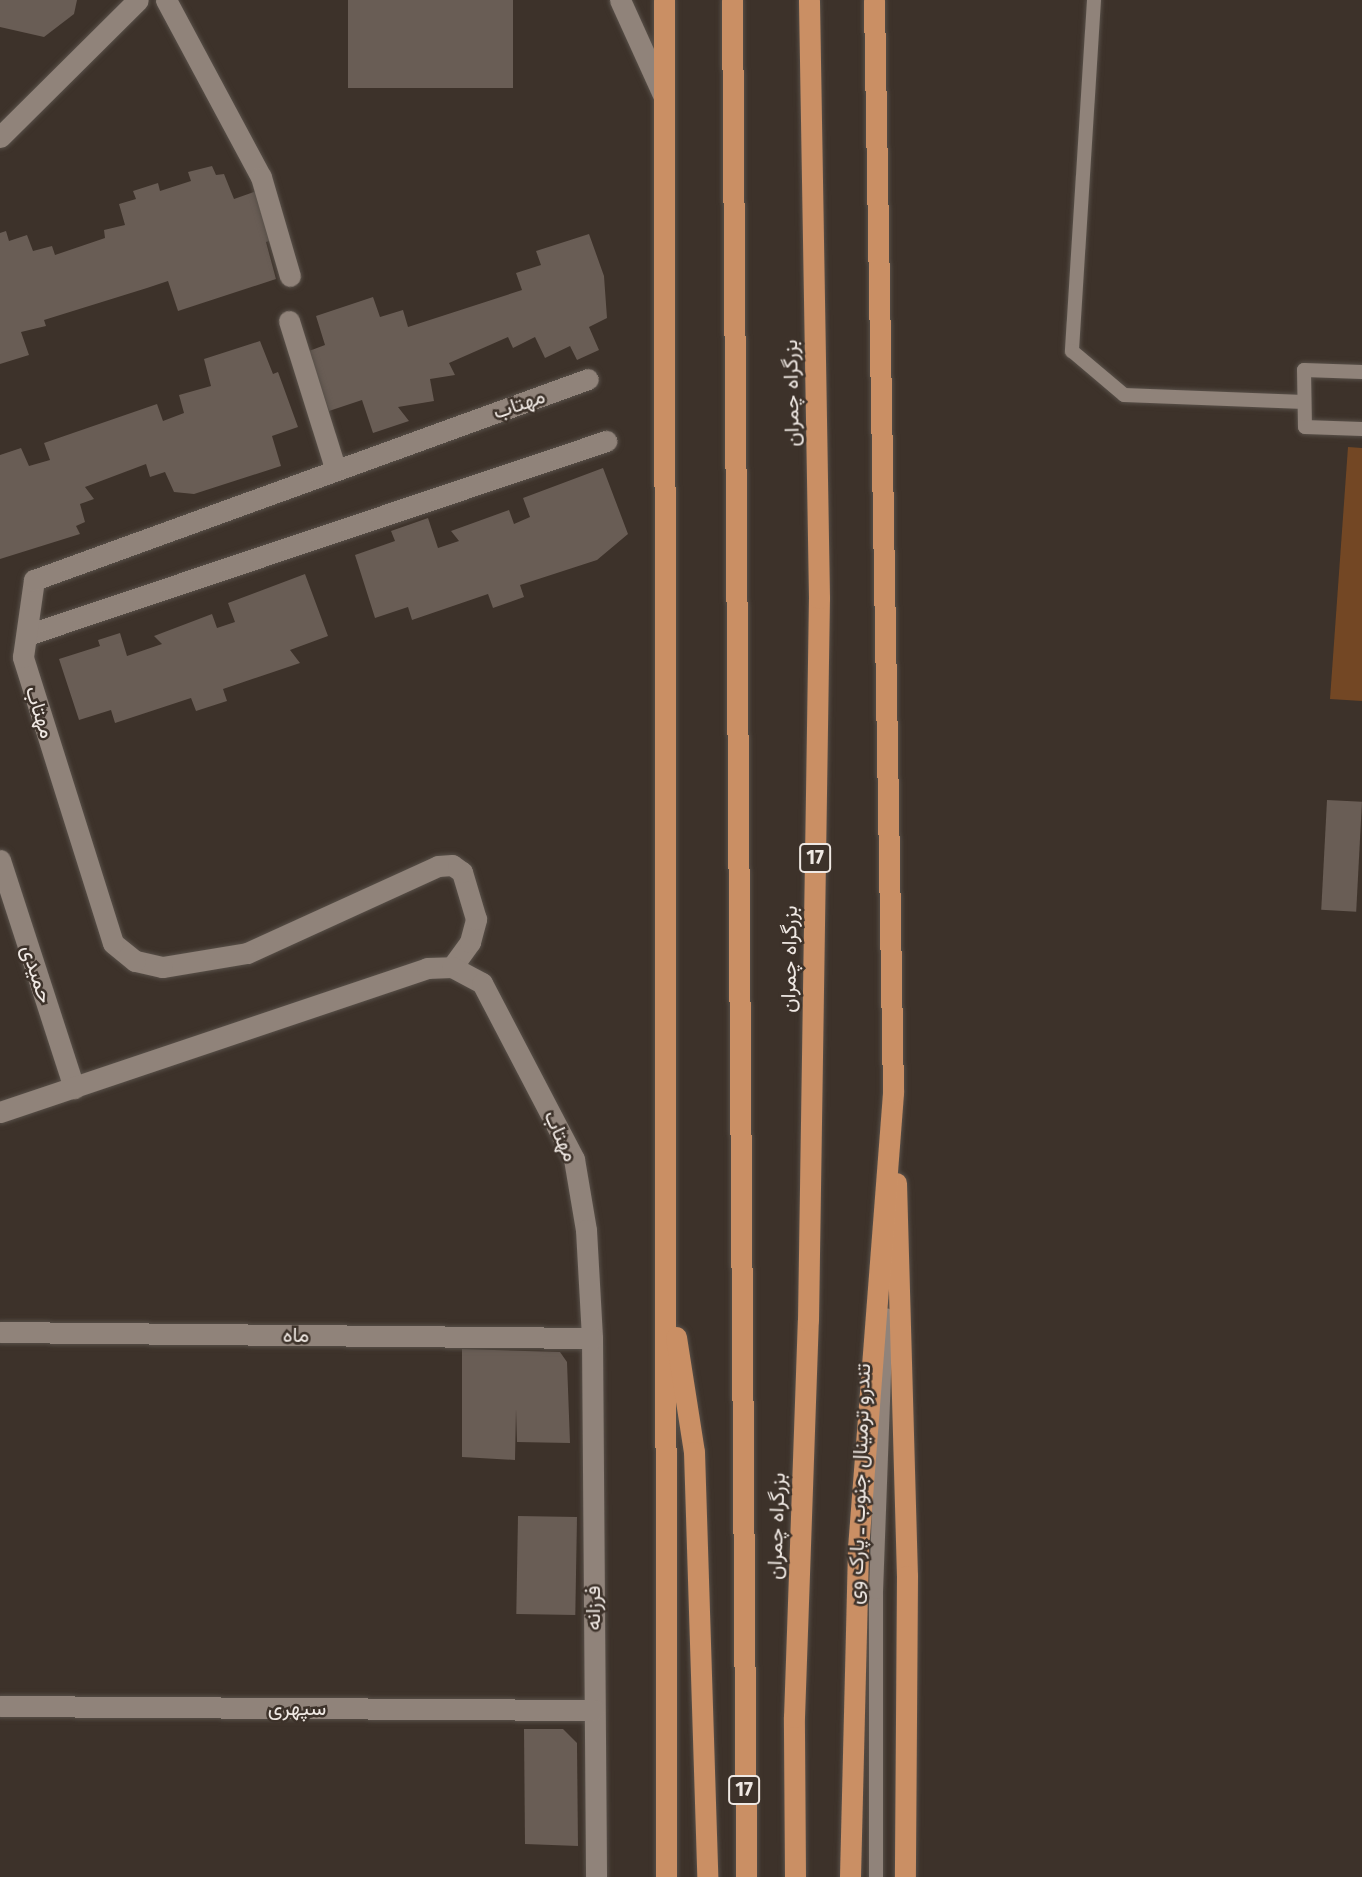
<!DOCTYPE html>
<meta charset="utf-8">
<style>
body{margin:0}
#map{position:relative;width:1362px;height:1877px;overflow:hidden;background:#3d322a;font-family:"Fira Sans",Vazirmatn,sans-serif}
div>[style]{position:absolute}
.green>*{inset:0;background:#734724}
.building>*{inset:0;background:#695d55;transform-origin:0 0}
.roads{filter:drop-shadow(0 0 2px #585049) drop-shadow(0 0 2px #585049)}
.lane>*{height:14px;margin:-7px;padding:0 7px;transform-origin:7px;border-radius:7px;background:#90837a}
.street>*{height:21px;margin:-10.5px;padding:0 10.5px;transform-origin:10.5px;border-radius:10.5px;background:#90837a}
.secondary>*{height:21px;margin:-10.5px;padding:0 10.5px;transform-origin:10.5px;border-radius:10.5px;background:#90837a}
.highway>*{height:21px;margin:-10.5px;padding:0 10.5px;transform-origin:10.5px;border-radius:10.5px;background:#ca8f64}
span{translate:-50% -50%;white-space:nowrap;text-align:center;line-height:1.15;-webkit-text-stroke:5px #3d322a;paint-order:stroke}
.shield-label span{padding:2px 5px;background:#3d322a;border:2px solid;border-radius:5px;-webkit-text-stroke-width:0}
.shield-label{font-size:19px;color:#efe8e3;font-weight:700}
.street-label{font-size:21px;color:#efe8e3}
</style>
<div id="map">
<div class="green">
<i style="clip-path:polygon(1348px 447px,1362px 448px,1362px 701px,1330px 699px)"></i>
</div>
<div class="building">
<i style="clip-path:polygon(0 0,77px 0,74px 14px,44px 37px,0 27px)"></i>
<i style="left:348px;top:0;width:165px;height:88px"></i>
<i style="clip-path:polygon(212px 166px,216px 175px,224px 174px,234px 199px,257px 191px,272px 240px,266px 242px,276px 279px,178px 311px,168px 281px,147px 288px,44px 320px,46px 326px,21px 332px,29px 355px,0 364px,0 233px,6px 231px,9px 241px,27px 235px,33px 251px,52px 246px,55px 255px,105px 238px,104px 230px,125px 225px,119px 204px,136px 199px,133px 191px,158px 183px,160px 191px,191px 181px,188px 172px)"></i>
<i style="clip-path:polygon(589px 234px,604px 276px,607px 318px,589px 327px,599px 350px,577px 360px,570px 346px,545px 358px,535px 337px,513px 348px,508px 337px,449px 363px,455px 375px,430px 379px,434px 401px,398px 407px,409px 421px,373px 433px,362px 400px,329px 411px,309px 351px,325px 345px,316px 316px,373px 297px,380px 317px,403px 310px,408px 327px,522px 290px,516px 273px,541px 265px,536px 251px)"></i>
<i style="clip-path:polygon(260px 341px,273px 374px,278px 372px,298px 427px,272px 436px,281px 466px,194px 494px,174px 492px,165px 472px,150px 477px,146px 464px,85px 487px,94px 499px,80px 504px,85px 522px,76px 526px,80px 534px,0 559px,0 455px,21px 448px,29px 466px,50px 460px,44px 443px,157px 404px,163px 421px,184px 413px,179px 395px,211px 386px,204px 359px)"></i>
<i style="clip-path:polygon(603px 468px,628px 534px,597px 560px,520px 585px,524px 597px,493px 608px,488px 594px,412px 620px,408px 607px,375px 618px,355px 555px,395px 541px,391px 531px,428px 518px,438px 548px,459px 541px,451px 531px,509px 510px,514px 524px,530px 517px,523px 498px)"></i>
<i style="clip-path:polygon(305px 574px,328px 636px,290px 650px,300px 663px,223px 689px,227px 701px,196px 711px,191px 698px,115px 723px,111px 710px,79px 720px,59px 659px,100px 646px,98px 640px,120px 633px,127px 656px,162px 644px,154px 636px,212px 614px,217px 628px,235px 622px,228px 603px)"></i>
<i style="left:1327px;top:800px;width:35px;height:110px;rotate:3deg"></i>
<i style="clip-path:polygon(462px 1349px,560px 1352px,567px 1362px,570px 1443px,517px 1442px,516px 1409px,515px 1460px,462px 1457px)"></i>
<i style="left:518px;top:1516px;width:59px;height:98px;rotate:1deg"></i>
<i style="clip-path:polygon(524px 1729px,563px 1729px,577px 1743px,578px 1846px,525px 1844px)"></i>
</div>
<div class="roads">
<div class="lane">
<i style="left:1094px;top:0;width:352px;rotate:93.6deg"></i>
<i style="left:1072px;top:351px;width:68px;rotate:40.2deg"></i>
<i style="left:1124px;top:395px;width:180px;rotate:2.2deg"></i>
<i style="left:1362px;top:372px;width:58px;rotate:-178deg"></i>
<i style="left:1304px;top:370px;width:57px;rotate:89deg"></i>
<i style="left:1305px;top:427px;width:57px;rotate:2deg"></i>
<i style="left:876px;top:1877px;width:285px;rotate:-90deg"></i>
<i style="left:876px;top:1592px;width:277px;rotate:-87.9deg"></i>
</div>
<div class="street">
<i style="left:166px;top:0;width:201px;rotate:61.8deg"></i>
<i style="left:261px;top:177px;width:103px;rotate:73.7deg"></i>
<i style="left:0;top:137px;width:194px;rotate:-44.8deg"></i>
<i style="left:289px;top:321px;width:154px;rotate:72.6deg"></i>
<i style="left:27px;top:635px;width:611px;rotate:-18.52deg"></i>
<i style="left:0;top:860px;width:240px;rotate:72deg"></i>
<i style="left:452px;top:967px;width:31px;rotate:-54deg"></i>
<i style="left:470px;top:942px;width:24px;rotate:-75deg"></i>
<i style="left:476px;top:919px;width:49px;rotate:-106.6deg"></i>
<i style="left:462px;top:872px;width:12px;rotate:-145deg"></i>
<i style="left:452px;top:865px;width:14px;rotate:176deg"></i>
<i style="left:438px;top:866px;width:210px;rotate:155.5deg"></i>
<i style="left:247px;top:953px;width:86px;rotate:170.6deg"></i>
<i style="left:162px;top:967px;width:28px;rotate:-167deg"></i>
<i style="left:135px;top:961px;width:28px;rotate:-141deg"></i>
<i style="left:113px;top:943px;width:300px;rotate:-107.5deg"></i>
<i style="left:23px;top:657px;width:78px;rotate:-81.9deg"></i>
<i style="left:34px;top:580px;width:589px;rotate:-19.94deg"></i>
<i style="left:0;top:1112px;width:451px;rotate:-18.6deg"></i>
<i style="left:427px;top:968px;width:25px;rotate:-2deg"></i>
<i style="left:452px;top:967px;width:34px;rotate:28deg"></i>
<i style="left:482px;top:983px;width:199px;rotate:62.4deg"></i>
<i style="left:574px;top:1159px;width:72px;rotate:80.4deg"></i>
<i style="left:586px;top:1230px;width:108px;rotate:86.8deg"></i>
<i style="left:592px;top:1338px;width:539px;rotate:89.57deg"></i>
<i style="left:0;top:1332px;width:592px;rotate:0.58deg"></i>
<i style="left:0;top:1706px;width:594px;rotate:0.39deg"></i>
</div>
<div class="secondary">
<i style="left:620px;top:0;width:104px;rotate:65.6deg"></i>
</div>
<div class="highway">
<i style="left:664px;top:0;width:1877px;rotate:89.94deg"></i>
<i style="left:732px;top:0;width:1877px;rotate:89.57deg"></i>
<i style="left:896px;top:1183px;width:393px;rotate:88.4deg"></i>
<i style="left:907px;top:1576px;width:301px;rotate:90.4deg"></i>
<i style="left:676px;top:1337px;width:116px;rotate:81.1deg"></i>
<i style="left:694px;top:1452px;width:425px;rotate:88.2deg"></i>
<i style="left:795px;top:1877px;width:160px;rotate:-90.4deg"></i>
<i style="left:794px;top:1717px;width:397px;rotate:-88deg"></i>
<i style="left:808px;top:1320px;width:722px;rotate:-89.13deg"></i>
<i style="left:819px;top:598px;width:598px;rotate:-90.96deg"></i>
<i style="left:850px;top:1877px;width:329px;rotate:-88.6deg"></i>
<i style="left:858px;top:1548px;width:457px;rotate:-85.6deg"></i>
<i style="left:893px;top:1092px;width:1092px;rotate:-91deg"></i>
</div>
</div>
<div class="shield-label">
<span style="left:815px;top:858px">17</span>
<span style="left:744px;top:1790px">17</span>
</div>
<div class="street-label">
<span style="left:791px;top:393px;rotate:-91deg">بزرگراه چمران</span>
<span style="left:519px;top:404px;rotate:-19deg">مهتاب</span>
<span style="left:40px;top:712px;rotate:72deg">مهتاب</span>
<span style="left:789px;top:959px;rotate:-89deg">بزرگراه چمران</span>
<span style="left:37px;top:974px;rotate:72deg">حمیدی</span>
<span style="left:561px;top:1136px;rotate:66deg">مهتاب</span>
<span style="left:296px;top:1335px;rotate:1deg">ماه</span>
<span style="left:859px;top:1484px;rotate:-88deg">تندرو ترمینال جنوب ـ پارک وی</span>
<span style="left:776px;top:1526px;rotate:-88deg">بزرگراه چمران</span>
<span style="left:593px;top:1608px;rotate:-90deg">فرزانه</span>
<span style="left:297px;top:1708px">سپهری</span>
</div>
</div>
